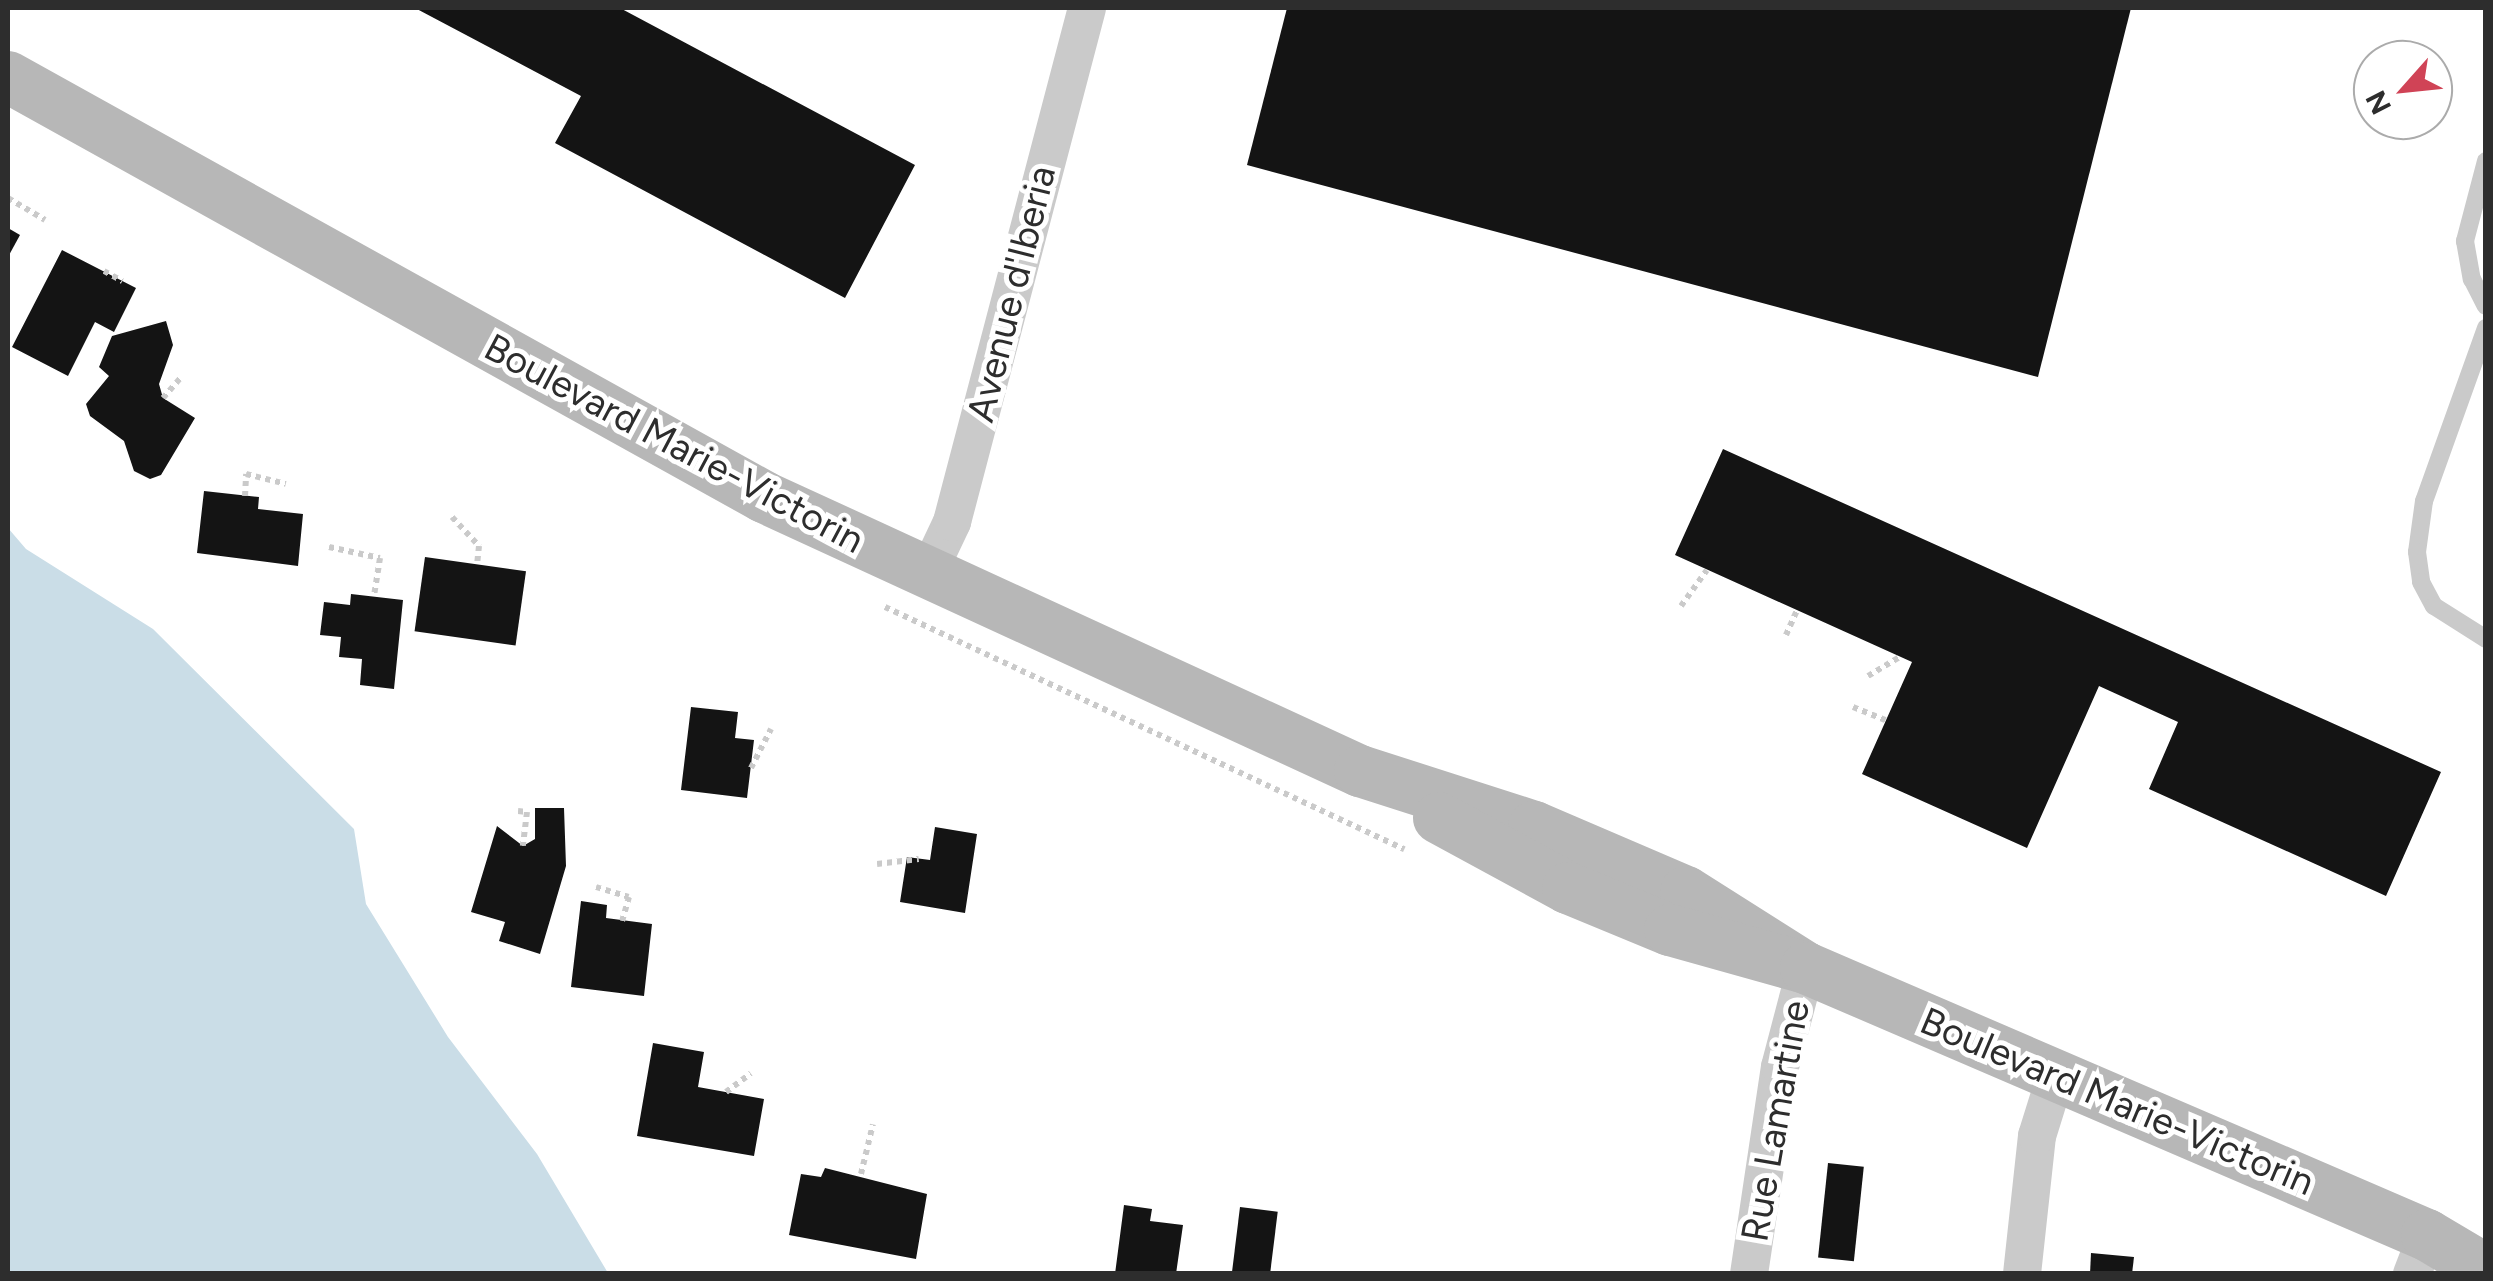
<!DOCTYPE html>
<style>
body{margin:0}
#map{position:relative;width:2493px;height:1281px;overflow:hidden;background:#fff;font-family:Figtree,sans-serif}
div>[style]{position:absolute}
.water>*{inset:0;background:#cadde7}
.building>*{inset:0;background:#141414;transform-origin:0 0}
.path>*{height:6px;margin-top:-3px;transform-origin:0;background:repeating-linear-gradient(90deg,#cacaca 0 5px,transparent 0 10px)}
.lane>*{height:18px;margin:-9px;padding:0 9px;transform-origin:9px;border-radius:9px;background:#cacaca}
.street>*{height:38px;margin:-19px;padding:0 19px;transform-origin:19px;border-radius:19px;background:#cacaca}
.secondary>*{height:52px;margin:-26px;padding:0 26px;transform-origin:26px;border-radius:26px;background:#b7b7b7}
span{translate:-50% -50%;white-space:nowrap;text-align:center;line-height:1.15;-webkit-text-stroke:10px #fff;paint-order:stroke}
.street-label{font-size:38px;color:#2d2d2d}
.frame{position:absolute;inset:0;border:10px solid #2d2d2d;pointer-events:none}
.north{position:absolute;left:2353px;top:40px;width:100px;height:100px;box-sizing:border-box;background:#fff;border:2px solid #ababab;border-radius:50%;rotate:243deg;font-size:28px;font-weight:700;line-height:40px;text-align:center;color:#2d2d2d}
.north::after{content:'';display:block;margin:auto;width:35px;height:45px;background:#d04356;clip-path:polygon(50% 0,100% 100%,50% 72%,0 100%)}
</style>
<div id="map">
<div class="water">
<i style="clip-path:polygon(8px 528px,26px 549px,153px 629px,354px 829px,366px 904px,448px 1037px,537px 1154px,608px 1273px,8px 1273px)"></i>
</div>
<div class="building">
<i style="clip-path:polygon(415px 8px,620px 8px,915px 165px,845px 298px,555px 143px,581px 96px)"></i>
<i style="clip-path:polygon(1287px 8px,2131px 8px,2038px 377px,1247px 165px)"></i>
<i style="clip-path:polygon(8px 228px,20px 235px,8px 257px)"></i>
<i style="clip-path:polygon(62px 250px,136px 288px,114px 332px,95px 322px,68px 376px,12px 347px)"></i>
<i style="clip-path:polygon(166px 321px,173px 345px,159px 384px,163px 398px,195px 418px,161px 475px,150px 479px,134px 471px,124px 441px,90px 416px,86px 404px,109px 376px,99px 367px,112px 336px)"></i>
<i style="clip-path:polygon(1723px 449px,2441px 772px,2386px 896px,2149px 789px,2178px 722px,2099px 686px,2027px 848px,1862px 774px,1912px 662px,1675px 555px)"></i>
<i style="clip-path:polygon(204px 491px,259px 497px,258px 509px,303px 514px,298px 566px,197px 553px)"></i>
<i style="left:425px;top:557px;width:102px;height:75px;rotate:8deg"></i>
<i style="clip-path:polygon(351px 594px,403px 600px,394px 689px,360px 685px,362px 659px,339px 657px,341px 637px,320px 635px,324px 602px,350px 605px)"></i>
<i style="clip-path:polygon(691px 707px,738px 712px,735px 738px,754px 740px,747px 798px,681px 790px)"></i>
<i style="clip-path:polygon(535px 808px,564px 808px,566px 866px,540px 954px,499px 941px,505px 922px,471px 912px,497px 826px,523px 846px,535px 839px)"></i>
<i style="clip-path:polygon(935px 827px,977px 834px,965px 913px,900px 902px,907px 857px,930px 860px)"></i>
<i style="clip-path:polygon(581px 901px,607px 905px,606px 918px,652px 924px,644px 996px,571px 987px)"></i>
<i style="clip-path:polygon(653px 1043px,704px 1052px,698px 1087px,764px 1099px,754px 1156px,637px 1136px)"></i>
<i style="left:1828px;top:1163px;width:36px;height:95px;rotate:6deg"></i>
<i style="clip-path:polygon(825px 1168px,927px 1194px,916px 1259px,789px 1235px,801px 1174px,821px 1177px)"></i>
<i style="clip-path:polygon(1124px 1205px,1152px 1209px,1150px 1221px,1183px 1225px,1176px 1274px,1115px 1274px)"></i>
<i style="left:1240px;top:1207px;width:38px;height:68px;rotate:7deg"></i>
<i style="clip-path:polygon(2091px 1253px,2134px 1257px,2132px 1274px,2090px 1274px)"></i>
</div>
<div class="path">
<i style="left:8px;top:198px;width:43px;rotate:30.7deg"></i>
<i style="left:104px;top:271px;width:21px;rotate:29deg"></i>
<i style="left:163px;top:398px;width:28px;rotate:-49deg"></i>
<i style="left:245px;top:496px;width:22px;rotate:-87deg"></i>
<i style="left:246px;top:474px;width:41px;rotate:14deg"></i>
<i style="left:452px;top:517px;width:40px;rotate:47deg"></i>
<i style="left:479px;top:546px;width:19px;rotate:96deg"></i>
<i style="left:329px;top:547px;width:52px;rotate:12.2deg"></i>
<i style="left:380px;top:558px;width:38px;rotate:99deg"></i>
<i style="left:1681px;top:606px;width:44px;rotate:-54.2deg"></i>
<i style="left:885px;top:607px;width:573px;rotate:25deg"></i>
<i style="left:1786px;top:635px;width:27px;rotate:-66deg"></i>
<i style="left:1868px;top:676px;width:39px;rotate:-31deg"></i>
<i style="left:1853px;top:707px;width:35px;rotate:22deg"></i>
<i style="left:751px;top:768px;width:44px;rotate:-62.9deg"></i>
<i style="left:518px;top:811px;width:9px;rotate:6deg"></i>
<i style="left:527px;top:812px;width:34px;rotate:97deg"></i>
<i style="left:877px;top:864px;width:42px;rotate:-6.8deg"></i>
<i style="left:596px;top:887px;width:34px;rotate:17deg"></i>
<i style="left:629px;top:897px;width:25px;rotate:106deg"></i>
<i style="left:726px;top:1092px;width:31px;rotate:-37deg"></i>
<i style="left:861px;top:1174px;width:51px;rotate:-76.5deg"></i>
</div>
<div class="lane">
<i style="left:2486px;top:161px;width:83px;rotate:104.7deg"></i>
<i style="left:2465px;top:241px;width:39px;rotate:80deg"></i>
<i style="left:2472px;top:279px;width:30px;rotate:63deg"></i>
<i style="left:2486px;top:328px;width:184px;rotate:109.7deg"></i>
<i style="left:2424px;top:501px;width:51px;rotate:97.8deg"></i>
<i style="left:2417px;top:552px;width:30px;rotate:82deg"></i>
<i style="left:2421px;top:582px;width:27px;rotate:62deg"></i>
<i style="left:2434px;top:606px;width:62px;rotate:32.4deg"></i>
</div>
<div class="street">
<i style="left:927px;top:575px;width:59px;rotate:-64.7deg"></i>
<i style="left:952px;top:522px;width:531px;rotate:-75.28deg"></i>
<i style="left:1749px;top:1274px;width:209px;rotate:-81.5deg"></i>
<i style="left:1780px;top:1067px;width:102px;rotate:-75.3deg"></i>
<i style="left:2022px;top:1274px;width:139px;rotate:-83.8deg"></i>
<i style="left:2037px;top:1136px;width:64px;rotate:-72.7deg"></i>
<i style="left:2412px;top:1274px;width:42px;rotate:-69deg"></i>
</div>
<div class="secondary">
<i style="left:8px;top:77px;width:865px;rotate:29.05deg"></i>
<i style="left:764px;top:497px;width:656px;rotate:24.69deg"></i>
<i style="left:1360px;top:771px;width:183px;rotate:17.8deg"></i>
<i style="left:1534px;top:827px;width:165px;rotate:23.2deg"></i>
<i style="left:1686px;top:892px;width:142px;rotate:32.3deg"></i>
<i style="left:1439px;top:818px;width:147px;rotate:28.5deg"></i>
<i style="left:1568px;top:888px;width:110px;rotate:22.4deg"></i>
<i style="left:1670px;top:930px;width:141px;rotate:15.6deg"></i>
<i style="left:1806px;top:968px;width:676px;rotate:23.27deg"></i>
<i style="left:2427px;top:1235px;width:69px;rotate:30.7deg"></i>
</div>
<div class="street-label">
<span style="left:1012px;top:294px;rotate:-76deg">Avenue d'Iberia</span>
<span style="left:674px;top:444px;rotate:28deg">Boulevard Marie-Victorin</span>
<span style="left:2117px;top:1102px;rotate:23deg">Boulevard Marie-Victorin</span>
<span style="left:1776px;top:1121px;rotate:-80deg">Rue Lamartine</span>
</div>
<div class="frame"></div>
<div class="north">N</div>
</div>
